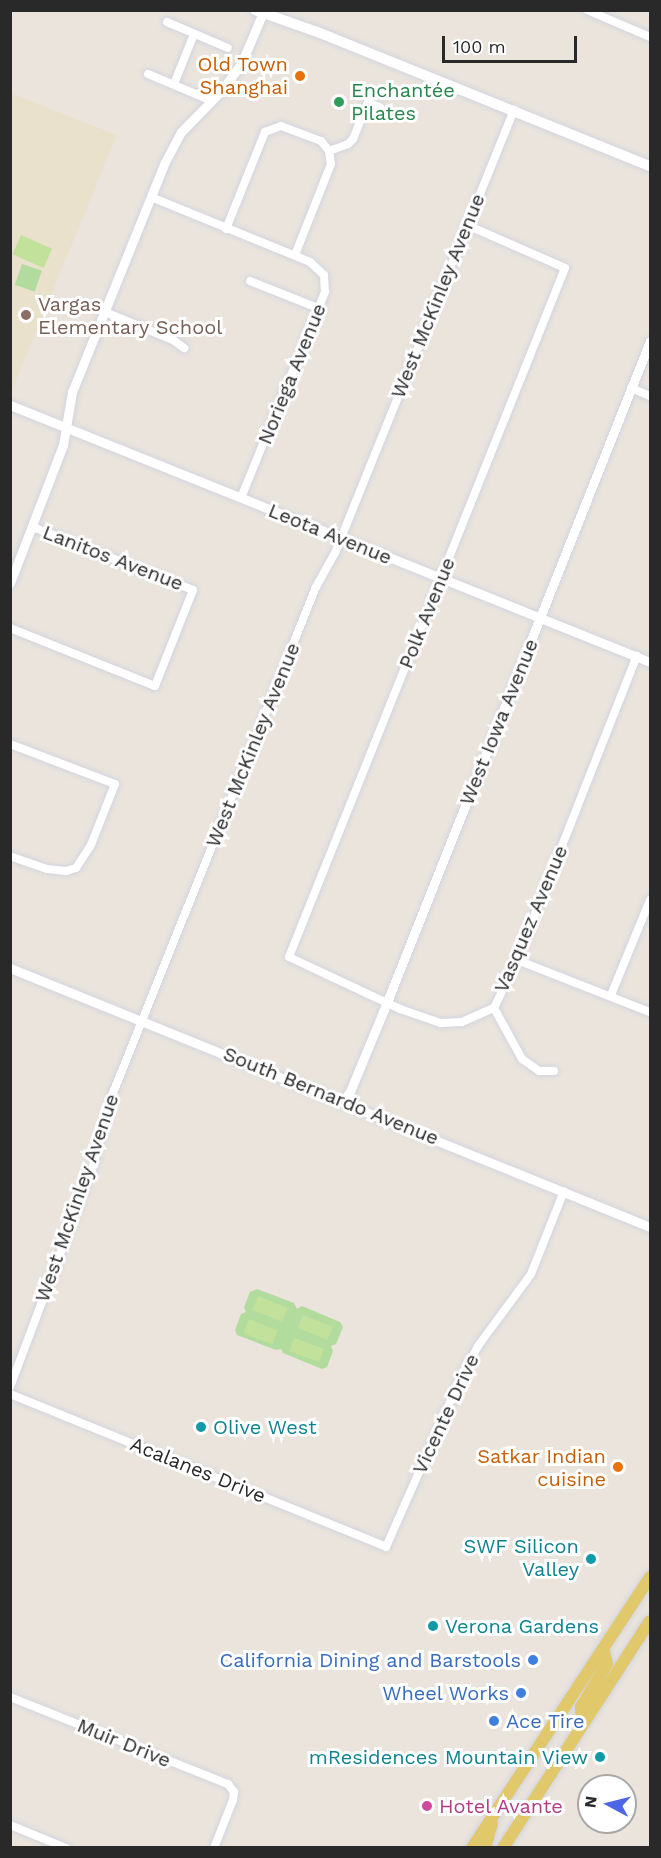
<!DOCTYPE html>
<meta charset="utf-8">
<style>
body{margin:0}
#map{position:relative;width:661px;height:1858px;overflow:hidden;background:#eae4dc;font-family:"Work Sans",sans-serif}
div>[style]{position:absolute}
.education>*{inset:0;background:#eae1cd}
.green>*{inset:0;background:#b2db9e;transform-origin:0 0}
.pitch>*{inset:0;background:#c2e19b;transform-origin:0 0}
.roads{filter:drop-shadow(0 0 2px #d2d4e0) drop-shadow(0 0 2px #d2d4e0)}
.minor>*{height:8px;margin:-4px;padding:0 4px;transform-origin:4px;border-radius:4px;background:#fff}
.tertiary>*{height:9px;margin:-4.5px;padding:0 4.5px;transform-origin:4.5px;border-radius:4.5px;background:#fff}
.secondary>*{height:10px;margin:-5px;padding:0 5px;transform-origin:5px;border-radius:5px;background:#fff}
.primary>*{height:12px;margin:-6px;padding:0 6px;transform-origin:6px;border-radius:6px;background:#e1c86a}
.dots>*{width:16px;height:16px;translate:-50% -50%;box-sizing:border-box;border:3px solid #fff;border-radius:50%}
span{translate:-50% -50%;white-space:nowrap;text-align:center;line-height:1.15;-webkit-text-stroke:6px #fff;paint-order:stroke}
.food-label{font-size:20px;color:#c56008}
.right{translate:-100% -50%;text-align:right}
.leisure-label{font-size:20px;color:#27864d}
.left{translate:0 -50%;text-align:left}
.street-label{font-size:20px;color:#292929}
.education-label{font-size:20px;color:#785e54}
.culture-label{font-size:20px;color:#0d838f}
.shop-label{font-size:20px;color:#366cbe}
.hotel-label{font-size:20px;color:#b23c85}
.frame{position:absolute;inset:0;border:12px solid #292929;pointer-events:none}
.north{position:absolute;left:577px;top:1774px;width:60px;height:60px;box-sizing:border-box;background:#fff;border:2px solid #a9a9a9;border-radius:50%;rotate:277deg;font-size:16px;font-weight:700;line-height:24px;text-align:center;color:#292929}
.north::after{content:'';display:block;margin:auto;width:21px;height:27px;background:#4d66e6;clip-path:polygon(50% 0,100% 100%,50% 72%,0 100%)}
.scale{position:absolute;left:442px;top:36px;width:135px;height:27px;box-sizing:border-box;border:3px solid #292929;border-top:0;padding-left:8px;font-size:18px;line-height:21px;white-space:nowrap;color:#292929;-webkit-text-stroke:4px #fff;paint-order:stroke}
</style>
<div id="map">
<div class="education">
<i style="clip-path:polygon(10px 93px,117px 135px,12px 390px,10px 389px)"></i>
</div>
<div class="green">
<i style="left:22px;top:264px;width:21px;height:22px;rotate:19deg"></i>
<i style="clip-path:polygon(257px 1289px,294px 1303px,297px 1309px,302px 1306px,340px 1322px,343px 1327px,336px 1344px,331px 1346px,333px 1351px,327px 1367px,322px 1369px,283px 1353px,281px 1349px,276px 1350px,237px 1335px,235px 1330px,241px 1314px,246px 1312px,244px 1307px,250px 1292px)"></i>
</div>
<div class="pitch">
<i style="left:21px;top:235px;width:34px;height:21px;rotate:24deg"></i>
<i style="left:258px;top:1296px;width:32px;height:15px;rotate:22deg"></i>
<i style="left:303px;top:1315px;width:32px;height:14px;rotate:22deg"></i>
<i style="left:249px;top:1319px;width:31px;height:15px;rotate:22deg"></i>
<i style="left:294px;top:1338px;width:32px;height:14px;rotate:20deg"></i>
</div>
<div class="roads">
<div class="minor">
<i style="left:587px;top:10px;width:69px;rotate:23.2deg"></i>
<i style="left:167px;top:22px;width:66px;rotate:23.1deg"></i>
<i style="left:148px;top:74px;width:67px;rotate:22.8deg"></i>
<i style="left:174px;top:84px;width:54px;rotate:-68.2deg"></i>
<i style="left:329px;top:151px;width:20px;rotate:-20deg"></i>
<i style="left:348px;top:144px;width:7px;rotate:-45deg"></i>
<i style="left:353px;top:139px;width:40px;rotate:-68deg"></i>
<i style="left:368px;top:102px;width:13px;rotate:23deg"></i>
<i style="left:151px;top:197px;width:172px;rotate:22.2deg"></i>
<i style="left:310px;top:262px;width:19px;rotate:43deg"></i>
<i style="left:324px;top:275px;width:17px;rotate:87deg"></i>
<i style="left:325px;top:292px;width:222px;rotate:112.2deg"></i>
<i style="left:467px;top:225px;width:107px;rotate:23.7deg"></i>
<i style="left:565px;top:268px;width:742px;rotate:111.83deg"></i>
<i style="left:289px;top:957px;width:123px;rotate:25.1deg"></i>
<i style="left:400px;top:1009px;width:43px;rotate:18.9deg"></i>
<i style="left:441px;top:1023px;width:21px;rotate:-3deg"></i>
<i style="left:462px;top:1022px;width:35px;rotate:-24deg"></i>
<i style="left:494px;top:1008px;width:53px;rotate:-64.4deg"></i>
<i style="left:517px;top:960px;width:327px;rotate:-68.5deg"></i>
<i style="left:226px;top:229px;width:105px;rotate:-68.1deg"></i>
<i style="left:265px;top:132px;width:17px;rotate:-21deg"></i>
<i style="left:281px;top:126px;width:43px;rotate:20.6deg"></i>
<i style="left:321px;top:141px;width:13px;rotate:51deg"></i>
<i style="left:329px;top:151px;width:13px;rotate:81deg"></i>
<i style="left:331px;top:164px;width:98px;rotate:111.6deg"></i>
<i style="left:250px;top:281px;width:73px;rotate:21.7deg"></i>
<i style="left:105px;top:312px;width:74px;rotate:22.4deg"></i>
<i style="left:173px;top:340px;width:14px;rotate:36deg"></i>
<i style="left:631px;top:388px;width:21px;rotate:23deg"></i>
<i style="left:10px;top:628px;width:156px;rotate:21.8deg"></i>
<i style="left:155px;top:686px;width:103px;rotate:-68.4deg"></i>
<i style="left:193px;top:590px;width:172px;rotate:-158.5deg"></i>
<i style="left:10px;top:744px;width:112px;rotate:20.9deg"></i>
<i style="left:115px;top:784px;width:66px;rotate:111.5deg"></i>
<i style="left:91px;top:845px;width:27px;rotate:123deg"></i>
<i style="left:76px;top:868px;width:10px;rotate:163deg"></i>
<i style="left:66px;top:871px;width:19px;rotate:-174deg"></i>
<i style="left:47px;top:869px;width:39px;rotate:-161deg"></i>
<i style="left:517px;top:960px;width:143px;rotate:21.4deg"></i>
<i style="left:611px;top:995px;width:103px;rotate:-67.7deg"></i>
<i style="left:494px;top:1008px;width:58px;rotate:61.2deg"></i>
<i style="left:522px;top:1059px;width:21px;rotate:35deg"></i>
<i style="left:539px;top:1071px;width:15px"></i>
<i style="left:10px;top:1387px;width:233px;rotate:-69.4deg"></i>
<i style="left:92px;top:1169px;width:79px;rotate:-74.6deg"></i>
<i style="left:113px;top:1093px;width:545px;rotate:-68.14deg"></i>
<i style="left:316px;top:587px;width:39px;rotate:-61deg"></i>
<i style="left:335px;top:553px;width:478px;rotate:-68deg"></i>
<i style="left:10px;top:1394px;width:406px;rotate:22.1deg"></i>
<i style="left:386px;top:1547px;width:186px;rotate:-66.2deg"></i>
<i style="left:461px;top:1377px;width:35px;rotate:-61deg"></i>
<i style="left:478px;top:1346px;width:89px;rotate:-53.6deg"></i>
<i style="left:531px;top:1274px;width:89px;rotate:-68.3deg"></i>
<i style="left:10px;top:1697px;width:235px;rotate:21.8deg"></i>
<i style="left:228px;top:1784px;width:10px;rotate:53deg"></i>
<i style="left:234px;top:1792px;width:8px;rotate:97deg"></i>
<i style="left:233px;top:1800px;width:52px;rotate:111.6deg"></i>
<i style="left:10px;top:1825px;width:61px;rotate:22.3deg"></i>
</div>
<div class="tertiary">
<i style="left:10px;top:405px;width:690px;rotate:21.88deg"></i>
<i style="left:10px;top:583px;width:148px;rotate:-69deg"></i>
<i style="left:63px;top:445px;width:54px;rotate:-80.4deg"></i>
<i style="left:72px;top:392px;width:248px;rotate:-68deg"></i>
<i style="left:165px;top:162px;width:34px;rotate:-62deg"></i>
<i style="left:181px;top:132px;width:59px;rotate:-45.7deg"></i>
<i style="left:222px;top:90px;width:34px;rotate:-54deg"></i>
<i style="left:242px;top:62px;width:56px;rotate:-67.1deg"></i>
<i style="left:10px;top:968px;width:690px;rotate:22.03deg"></i>
<i style="left:343px;top:1102px;width:15px;rotate:-58deg"></i>
<i style="left:351px;top:1089px;width:94px;rotate:-67.5deg"></i>
<i style="left:387px;top:1002px;width:711px;rotate:-68.3deg"></i>
</div>
<div class="secondary">
<i style="left:255px;top:10px;width:69px;rotate:19.5deg"></i>
<i style="left:320px;top:33px;width:356px;rotate:22deg"></i>
</div>
<div class="primary">
<i style="left:582px;top:1722px;width:15px;rotate:-94deg"></i>
<i style="left:581px;top:1707px;width:50px;rotate:-58.8deg"></i>
<i style="left:607px;top:1664px;width:16px;rotate:-104deg"></i>
<i style="left:472px;top:1848px;width:324px;rotate:-56.7deg"></i>
<i style="left:485px;top:1848px;width:25px;rotate:-74deg"></i>
<i style="left:503px;top:1848px;width:270px;rotate:-57.1deg"></i>
</div>
</div>
<div class="dots">
<i style="left:300px;top:76px;background:#e8710a"></i>
<i style="left:339px;top:102px;background:#2e9e5b"></i>
<i style="left:26px;top:315px;background:#8d6e63"></i>
<i style="left:201px;top:1427px;background:#0f9aa8"></i>
<i style="left:618px;top:1467px;background:#e8710a"></i>
<i style="left:591px;top:1559px;background:#0f9aa8"></i>
<i style="left:433px;top:1626px;background:#0f9aa8"></i>
<i style="left:533px;top:1660px;background:#3f7fe0"></i>
<i style="left:521px;top:1693px;background:#3f7fe0"></i>
<i style="left:494px;top:1721px;background:#3f7fe0"></i>
<i style="left:600px;top:1757px;background:#0f9aa8"></i>
<i style="left:427px;top:1806px;background:#d1479c"></i>
</div>
<div class="food-label">
<span class="right" style="left:288px;top:76px">Old Town<br>Shanghai</span>
<span class="right" style="left:606px;top:1468px">Satkar Indian<br>cuisine</span>
</div>
<div class="leisure-label">
<span class="left" style="left:351px;top:102px">Enchantée<br>Pilates</span>
</div>
<div class="street-label">
<span style="left:438px;top:296px;rotate:-68deg">West McKinley Avenue</span>
<span style="left:292px;top:374px;rotate:-68deg">Noriega Avenue</span>
<span style="left:330px;top:534px;rotate:22deg">Leota Avenue</span>
<span style="left:113px;top:558px;rotate:21deg">Lanitos Avenue</span>
<span style="left:427px;top:613px;rotate:-68deg">Polk Avenue</span>
<span style="left:499px;top:722px;rotate:-68deg">West Iowa Avenue</span>
<span style="left:253px;top:745px;rotate:-68deg">West McKinley Avenue</span>
<span style="left:531px;top:919px;rotate:-67deg">Vasquez Avenue</span>
<span style="left:331px;top:1096px;rotate:22deg">South Bernardo Avenue</span>
<span style="left:77px;top:1198px;rotate:-71deg">West McKinley Avenue</span>
<span style="left:446px;top:1414px;rotate:-65deg">Vicente Drive</span>
<span style="left:198px;top:1470px;rotate:22deg">Acalanes Drive</span>
<span style="left:124px;top:1743px;rotate:22deg">Muir Drive</span>
</div>
<div class="education-label">
<span class="left" style="left:38px;top:316px">Vargas<br>Elementary School</span>
</div>
<div class="culture-label">
<span class="left" style="left:213px;top:1427px">Olive West</span>
<span class="right" style="left:579px;top:1558px">SWF Silicon<br>Valley</span>
<span class="left" style="left:445px;top:1626px">Verona Gardens</span>
<span class="right" style="left:588px;top:1757px">mResidences Mountain View</span>
</div>
<div class="shop-label">
<span class="right" style="left:521px;top:1660px">California Dining and Barstools</span>
<span class="right" style="left:509px;top:1693px">Wheel Works</span>
<span class="left" style="left:506px;top:1721px">Ace Tire</span>
</div>
<div class="hotel-label">
<span class="left" style="left:439px;top:1806px">Hotel Avante</span>
</div>
<div class="frame"></div>
<div class="north">N</div>
<div class="scale">100 m</div>
</div>
